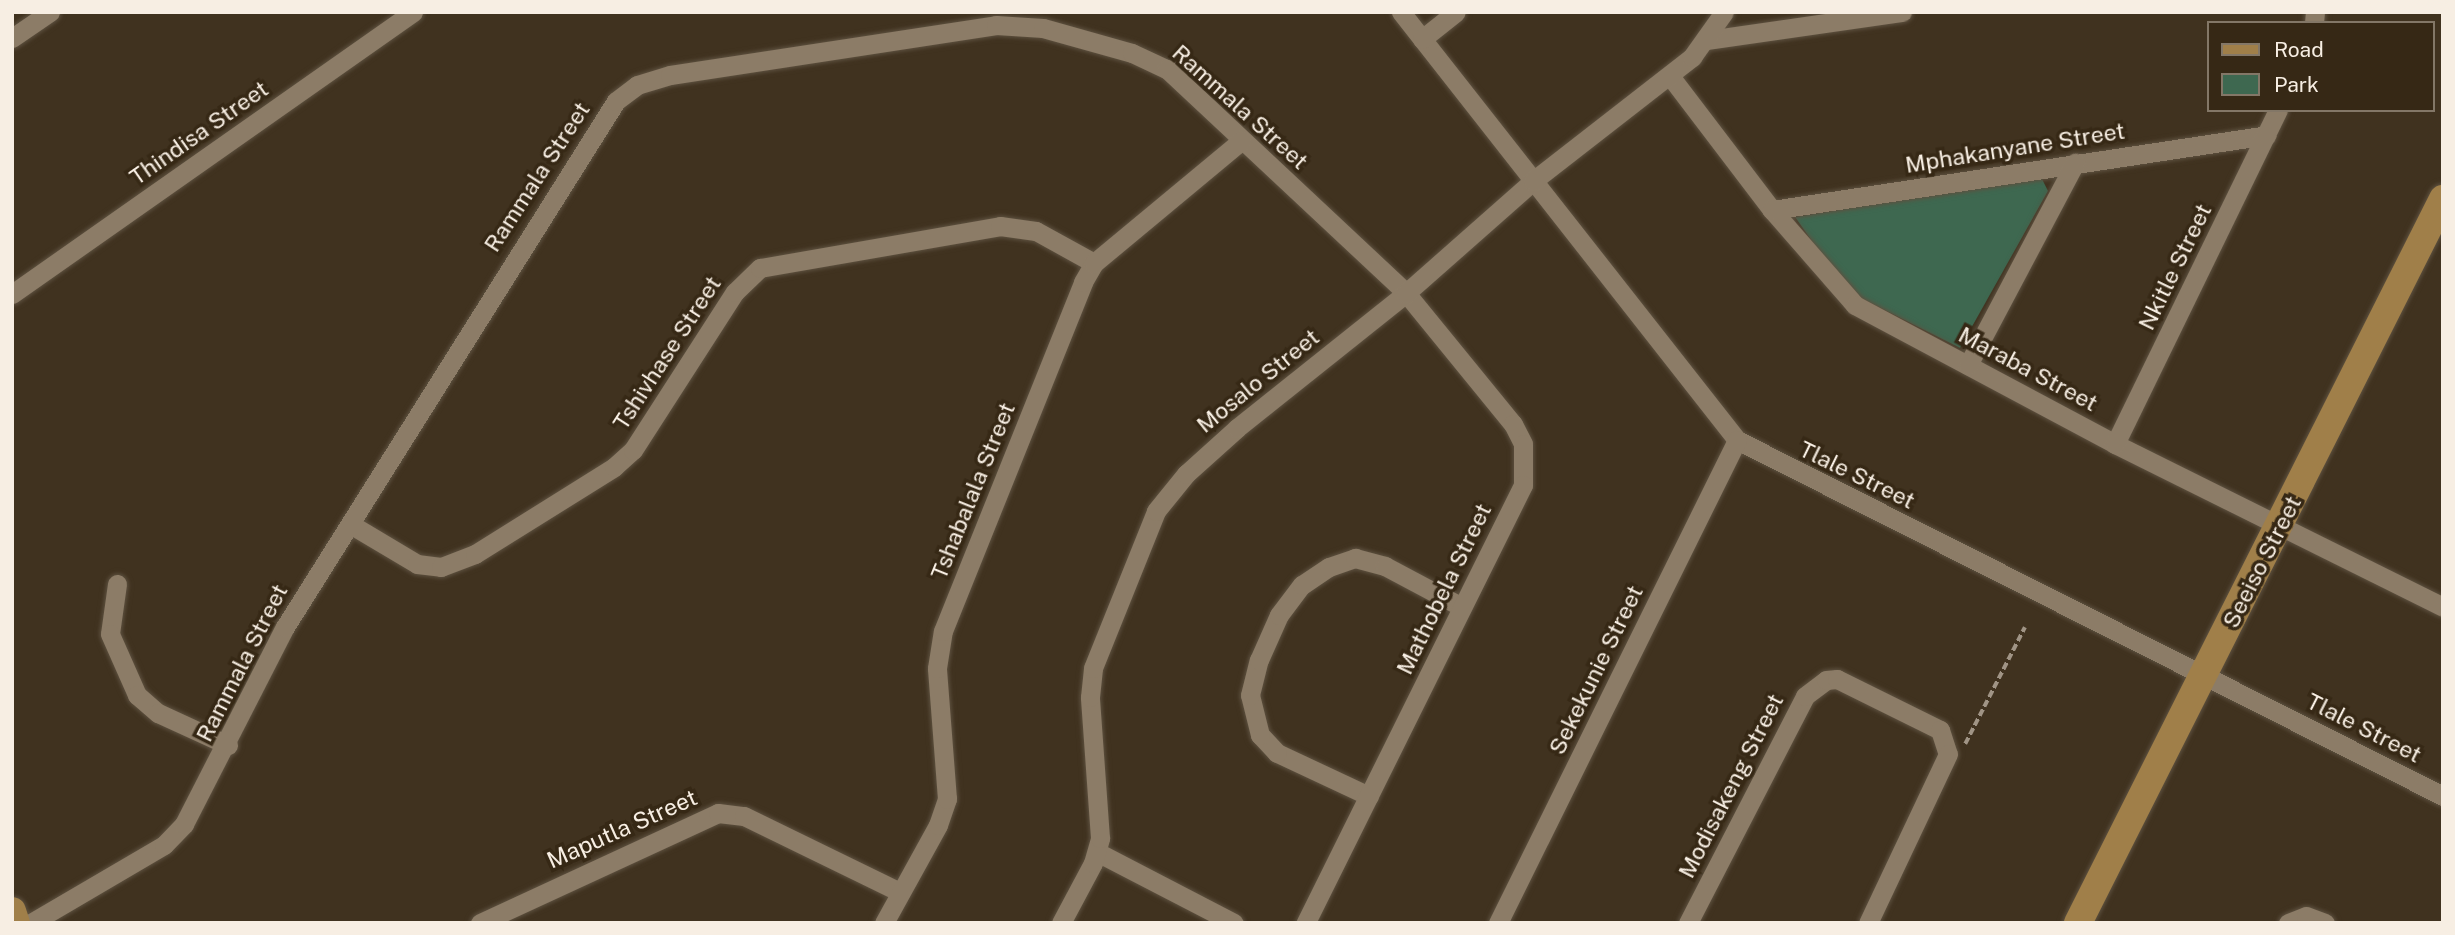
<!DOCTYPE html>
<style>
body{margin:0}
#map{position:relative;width:2455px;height:935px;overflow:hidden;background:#40321f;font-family:"Public Sans",sans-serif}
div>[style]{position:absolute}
.green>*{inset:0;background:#3e6850}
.path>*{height:3.5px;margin-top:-1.75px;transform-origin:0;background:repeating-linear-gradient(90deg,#a09485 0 7px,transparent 0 10.5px)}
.roads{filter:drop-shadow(0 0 2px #5d5140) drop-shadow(0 0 2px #5d5140)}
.street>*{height:19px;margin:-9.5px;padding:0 9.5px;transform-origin:9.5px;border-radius:9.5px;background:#8c7c67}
.secondary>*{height:28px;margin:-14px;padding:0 14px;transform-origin:14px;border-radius:14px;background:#a07f49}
span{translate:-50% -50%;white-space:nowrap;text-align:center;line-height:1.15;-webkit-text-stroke:7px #362815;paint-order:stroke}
.street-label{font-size:23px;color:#f7eee3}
.frame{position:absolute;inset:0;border:14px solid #f7eee3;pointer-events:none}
.legend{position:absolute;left:2207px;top:21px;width:228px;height:91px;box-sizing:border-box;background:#362815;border:2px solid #837767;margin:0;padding:9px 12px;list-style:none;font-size:21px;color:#f7eee3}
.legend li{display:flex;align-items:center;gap:14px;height:35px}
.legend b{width:35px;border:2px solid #837767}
</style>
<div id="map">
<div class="green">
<i style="clip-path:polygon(2041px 177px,2048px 191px,1960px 348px,1847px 291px,1795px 217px)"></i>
</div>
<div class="path">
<i style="left:1965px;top:744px;width:131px;rotate:-62.9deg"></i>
</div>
<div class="roads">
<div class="street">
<i style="left:1401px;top:12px;width:544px;rotate:51.87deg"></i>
<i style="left:1737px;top:440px;width:791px;rotate:26.76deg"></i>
<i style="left:2314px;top:23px;width:11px;rotate:-85deg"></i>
<i style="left:12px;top:38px;width:46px;rotate:-34.4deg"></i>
<i style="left:1422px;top:39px;width:43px;rotate:-38.5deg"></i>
<i style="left:1707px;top:40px;width:197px;rotate:-8.2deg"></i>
<i style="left:1670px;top:76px;width:168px;rotate:52.7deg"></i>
<i style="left:1772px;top:210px;width:126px;rotate:48.9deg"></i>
<i style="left:1855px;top:305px;width:295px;rotate:28.1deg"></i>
<i style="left:2115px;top:444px;width:366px;rotate:26.4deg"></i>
<i style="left:1772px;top:210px;width:500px;rotate:-8.6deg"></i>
<i style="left:12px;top:294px;width:490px;rotate:-35.1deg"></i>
<i style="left:1968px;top:365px;width:229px;rotate:-62.1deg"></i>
<i style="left:2115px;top:444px;width:372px;rotate:-64deg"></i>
<i style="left:350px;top:524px;width:78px;rotate:30.8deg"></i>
<i style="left:417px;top:564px;width:24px;rotate:7deg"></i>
<i style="left:441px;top:567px;width:36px;rotate:-21deg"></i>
<i style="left:475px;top:554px;width:164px;rotate:-32deg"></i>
<i style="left:614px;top:467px;width:25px;rotate:-42deg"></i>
<i style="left:633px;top:450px;width:188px;rotate:-57.2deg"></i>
<i style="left:735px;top:292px;width:35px;rotate:-44deg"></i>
<i style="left:760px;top:268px;width:244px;rotate:-9.9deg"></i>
<i style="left:1000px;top:226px;width:36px;rotate:8deg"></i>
<i style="left:1036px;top:231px;width:66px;rotate:28.9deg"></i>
<i style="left:117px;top:584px;width:50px;rotate:98deg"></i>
<i style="left:110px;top:634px;width:67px;rotate:66.1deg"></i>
<i style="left:137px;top:695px;width:28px;rotate:41deg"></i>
<i style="left:158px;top:713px;width:77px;rotate:24.6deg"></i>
<i style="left:1369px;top:796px;width:102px;rotate:-154.9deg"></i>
<i style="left:1277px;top:753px;width:25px;rotate:-133deg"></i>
<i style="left:1260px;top:735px;width:41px;rotate:-104deg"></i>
<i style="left:1250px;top:695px;width:36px;rotate:-76deg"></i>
<i style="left:1259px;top:660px;width:49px;rotate:-66deg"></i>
<i style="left:1279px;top:615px;width:38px;rotate:-53deg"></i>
<i style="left:1302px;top:585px;width:32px;rotate:-34deg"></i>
<i style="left:1329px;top:567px;width:28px;rotate:-19deg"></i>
<i style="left:1355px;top:558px;width:31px;rotate:15deg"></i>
<i style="left:1385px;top:566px;width:87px;rotate:28deg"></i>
<i style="left:1097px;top:852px;width:154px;rotate:27.4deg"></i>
<i style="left:31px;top:923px;width:154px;rotate:-30.4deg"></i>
<i style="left:164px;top:845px;width:29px;rotate:-46deg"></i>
<i style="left:184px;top:824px;width:221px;rotate:-62.9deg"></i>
<i style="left:285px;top:627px;width:621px;rotate:-57.82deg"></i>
<i style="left:616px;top:101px;width:26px;rotate:-37deg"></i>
<i style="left:637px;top:85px;width:34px;rotate:-17deg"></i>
<i style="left:670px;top:75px;width:330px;rotate:-8.7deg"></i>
<i style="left:996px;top:25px;width:47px;rotate:3.7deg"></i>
<i style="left:1043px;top:28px;width:92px;rotate:15.7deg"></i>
<i style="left:1132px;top:53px;width:38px;rotate:25deg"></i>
<i style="left:1167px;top:69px;width:328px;rotate:43.1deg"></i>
<i style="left:1406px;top:293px;width:169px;rotate:50.8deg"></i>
<i style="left:1513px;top:424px;width:22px;rotate:63deg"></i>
<i style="left:1523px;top:444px;width:41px;rotate:90deg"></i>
<i style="left:1523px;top:485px;width:489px;rotate:116.4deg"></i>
<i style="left:480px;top:923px;width:262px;rotate:-24.8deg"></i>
<i style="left:718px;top:813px;width:26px;rotate:7deg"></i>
<i style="left:744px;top:816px;width:174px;rotate:26deg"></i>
<i style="left:884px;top:923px;width:112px;rotate:-61.1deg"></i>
<i style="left:938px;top:825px;width:28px;rotate:-71deg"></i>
<i style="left:947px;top:799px;width:131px;rotate:-94.4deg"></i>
<i style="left:937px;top:668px;width:37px;rotate:-81deg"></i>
<i style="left:943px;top:631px;width:376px;rotate:-68.1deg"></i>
<i style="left:1083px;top:282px;width:22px;rotate:-60deg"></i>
<i style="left:1094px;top:263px;width:192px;rotate:-39.7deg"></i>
<i style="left:1061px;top:923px;width:68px;rotate:-61.9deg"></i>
<i style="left:1093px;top:863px;width:26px;rotate:-74deg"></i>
<i style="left:1100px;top:838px;width:141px;rotate:-94.1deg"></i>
<i style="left:1090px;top:697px;width:29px;rotate:-84deg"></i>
<i style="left:1093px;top:668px;width:169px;rotate:-68.1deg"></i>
<i style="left:1156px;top:511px;width:48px;rotate:-51deg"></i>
<i style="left:1186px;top:474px;width:69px;rotate:-42deg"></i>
<i style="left:1237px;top:428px;width:216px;rotate:-38.6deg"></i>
<i style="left:1406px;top:293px;width:169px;rotate:-41.4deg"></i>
<i style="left:1533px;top:181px;width:202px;rotate:-37.9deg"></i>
<i style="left:1692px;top:57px;width:55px;rotate:-54.6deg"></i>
<i style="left:1498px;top:923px;width:539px;rotate:-63.67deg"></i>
<i style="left:1688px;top:923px;width:255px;rotate:-62.7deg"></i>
<i style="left:1805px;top:696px;width:26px;rotate:-37deg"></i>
<i style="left:1826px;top:680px;width:11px;rotate:-5deg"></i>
<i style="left:1837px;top:679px;width:115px;rotate:26.3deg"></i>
<i style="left:1940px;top:730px;width:25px;rotate:72deg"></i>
<i style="left:1948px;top:754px;width:187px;rotate:115.3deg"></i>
<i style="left:2288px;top:923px;width:19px;rotate:-21deg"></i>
<i style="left:2306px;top:916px;width:20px;rotate:20deg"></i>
</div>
<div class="secondary">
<i style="left:12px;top:911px;width:13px;rotate:72deg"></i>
<i style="left:2078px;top:923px;width:811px;rotate:-63.25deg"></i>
</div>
</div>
<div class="street-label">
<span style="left:1240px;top:107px;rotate:42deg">Rammala Street</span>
<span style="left:199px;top:133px;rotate:-35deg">Thindisa Street</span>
<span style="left:2015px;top:148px;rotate:-9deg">Mphakanyane Street</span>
<span style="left:537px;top:177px;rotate:-57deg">Rammala Street</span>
<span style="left:2175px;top:267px;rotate:-64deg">Nkitle Street</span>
<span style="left:667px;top:353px;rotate:-57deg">Tshivhase Street</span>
<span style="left:2028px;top:369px;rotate:28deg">Maraba Street</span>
<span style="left:1258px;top:381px;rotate:-39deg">Mosalo Street</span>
<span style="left:1857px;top:475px;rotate:26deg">Tlale Street</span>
<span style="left:973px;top:491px;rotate:-68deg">Tshabalala Street</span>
<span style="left:2262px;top:562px;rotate:-63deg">Seeiso Street</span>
<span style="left:1444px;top:589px;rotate:-64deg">Mathobela Street</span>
<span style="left:242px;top:663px;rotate:-63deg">Rammala Street</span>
<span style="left:1596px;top:670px;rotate:-64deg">Sekekunie Street</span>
<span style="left:2364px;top:728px;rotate:27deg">Tlale Street</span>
<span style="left:1731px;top:786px;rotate:-63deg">Modisakeng Street</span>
<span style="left:622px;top:829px;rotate:-24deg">Maputla Street</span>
</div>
<div class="frame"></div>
<ul class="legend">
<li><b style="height:9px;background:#a07f49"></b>Road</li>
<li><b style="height:19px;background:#3e6850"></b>Park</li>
</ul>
</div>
